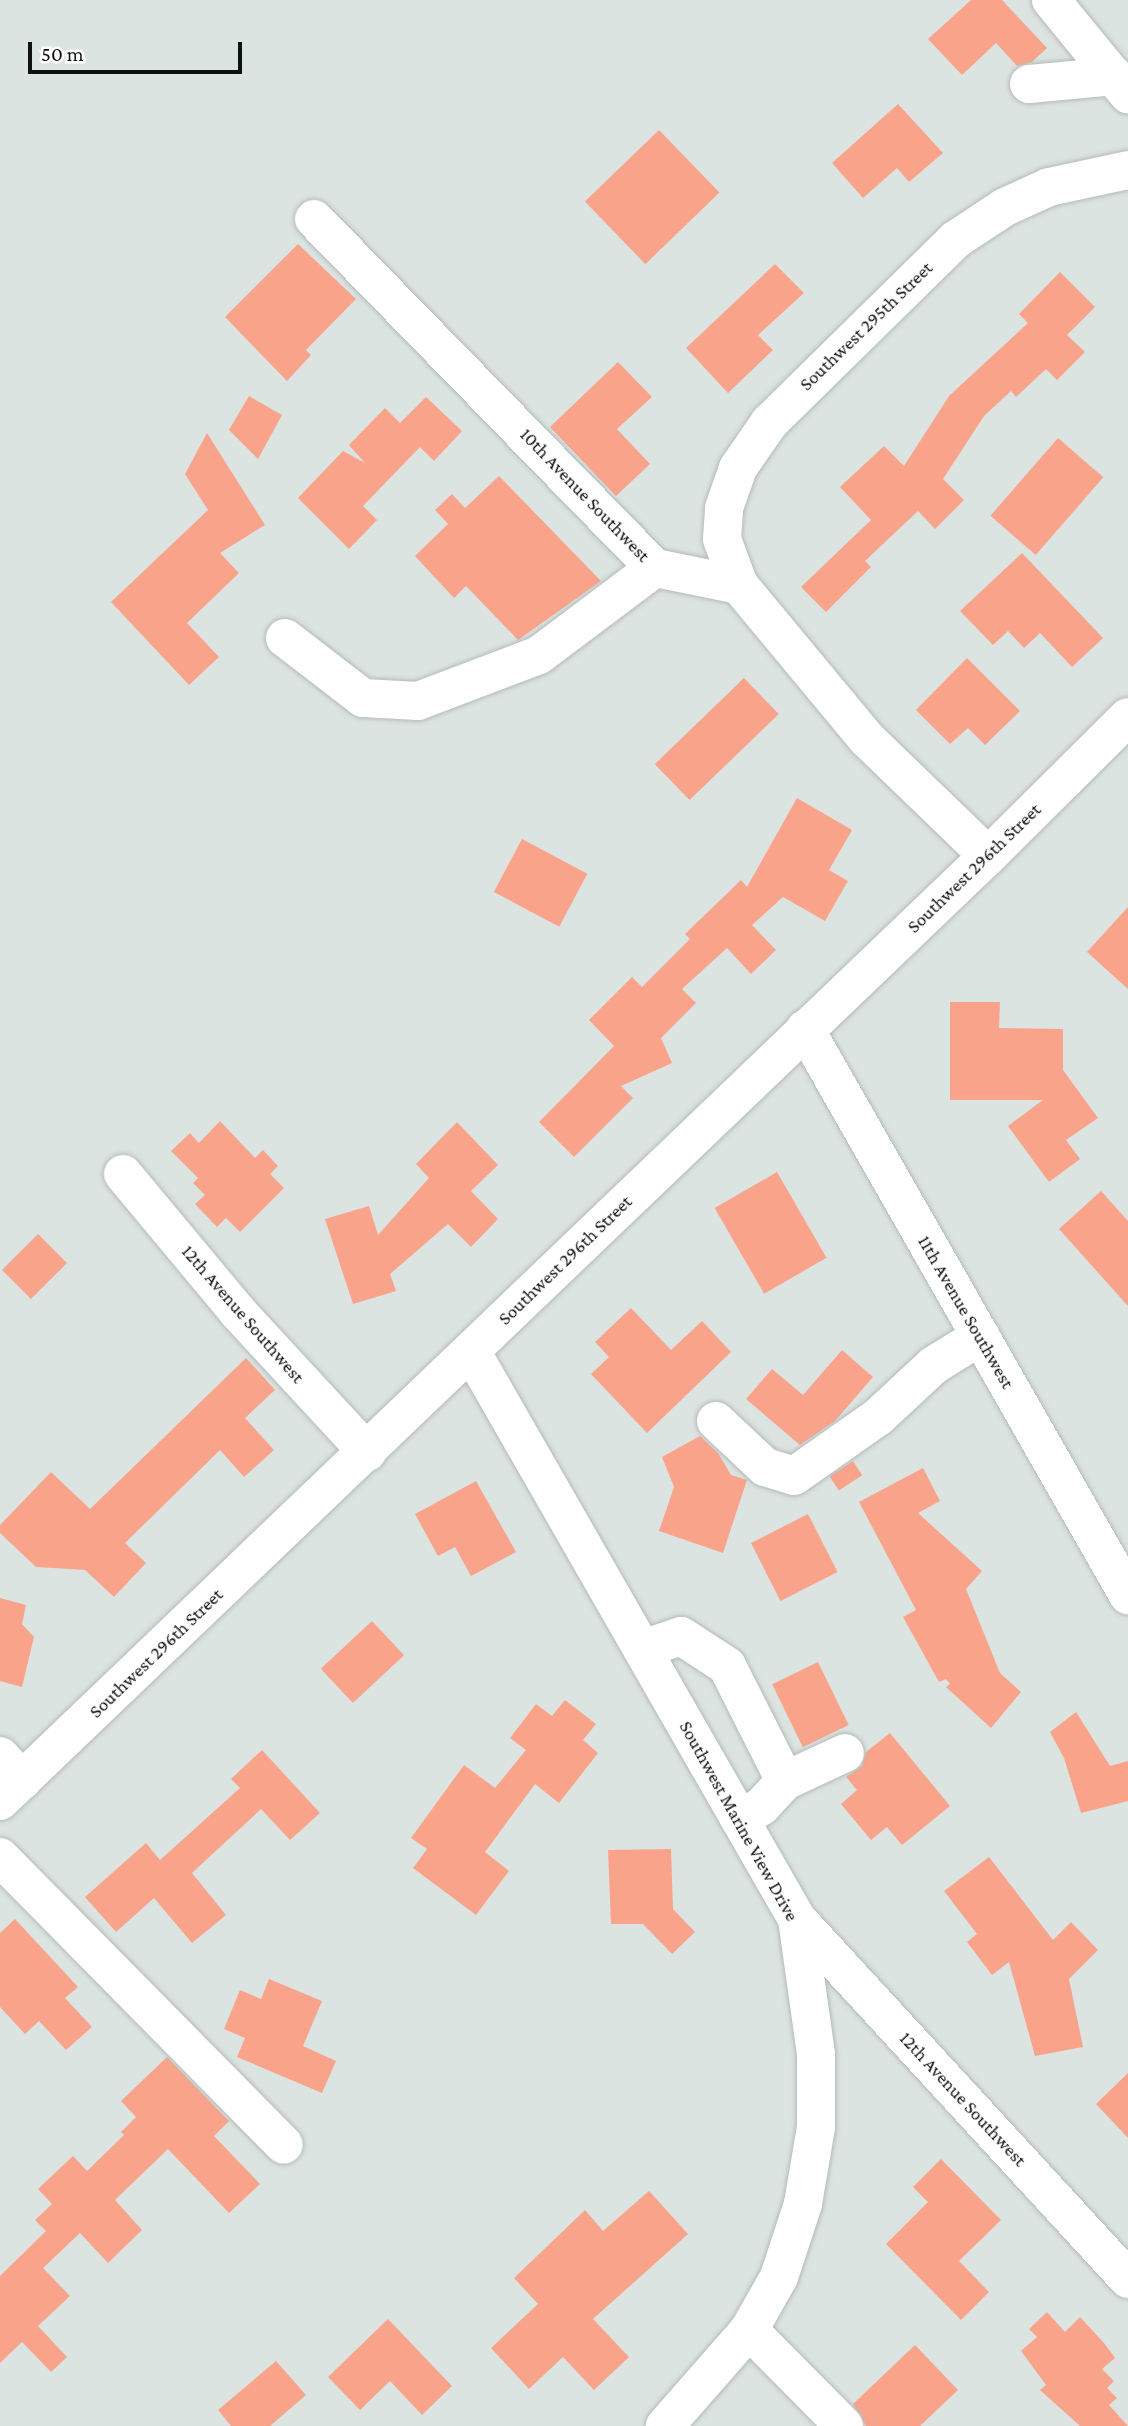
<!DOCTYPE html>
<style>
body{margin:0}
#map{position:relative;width:1128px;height:2426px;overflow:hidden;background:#dce4e2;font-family:"Crimson Pro",serif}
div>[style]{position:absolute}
.building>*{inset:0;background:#f9a38b;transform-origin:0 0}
.roads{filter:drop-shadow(0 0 2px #b3bbb9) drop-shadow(0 0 2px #b3bbb9)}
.minor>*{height:38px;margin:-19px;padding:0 19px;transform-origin:19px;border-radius:19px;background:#fff}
span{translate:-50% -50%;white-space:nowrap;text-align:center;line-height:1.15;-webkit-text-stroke:5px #fff;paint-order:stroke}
.street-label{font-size:19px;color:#101212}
.scale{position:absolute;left:28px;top:42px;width:214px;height:32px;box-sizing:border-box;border:4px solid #101212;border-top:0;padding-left:9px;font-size:21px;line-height:24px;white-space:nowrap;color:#101212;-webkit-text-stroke:5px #fff;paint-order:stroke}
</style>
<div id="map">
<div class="building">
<i style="clip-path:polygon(971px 0,1002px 0,1047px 48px,1032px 62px,1017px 66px,996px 43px,962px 75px,928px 39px)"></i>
<i style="clip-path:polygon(898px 104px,943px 153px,909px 182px,897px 168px,863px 198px,832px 163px)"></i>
<i style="left:659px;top:130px;width:87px;height:103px;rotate:46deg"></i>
<i style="clip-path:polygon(298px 244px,356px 299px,306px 350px,311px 355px,287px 381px,225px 317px)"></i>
<i style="clip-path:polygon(775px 264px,804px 293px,758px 335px,773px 350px,728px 393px,686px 348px)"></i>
<i style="clip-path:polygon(1060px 272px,1095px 307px,1067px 335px,1085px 352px,1057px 380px,1046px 369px,1016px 397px,1011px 391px,984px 416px,943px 479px,964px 500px,935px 529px,918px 511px,865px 561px,871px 567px,826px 612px,801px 587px,871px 520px,840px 487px,884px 446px,904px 466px,949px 396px,1028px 323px,1019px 314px)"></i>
<i style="clip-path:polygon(618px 362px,652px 397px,617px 429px,650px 464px,616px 496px,550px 427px)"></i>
<i style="clip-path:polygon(249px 396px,282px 415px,258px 459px,229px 430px)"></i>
<i style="clip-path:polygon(426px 397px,462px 431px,434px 461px,420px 447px,363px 506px,377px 520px,349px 549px,298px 498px,343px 451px,365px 463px,349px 445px,385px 408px,400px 423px)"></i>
<i style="clip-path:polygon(207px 433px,265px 525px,220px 553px,239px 573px,187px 623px,219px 657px,189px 685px,111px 602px,208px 510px,185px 474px)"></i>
<i style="left:1058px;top:438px;width:60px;height:103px;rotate:41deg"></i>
<i style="clip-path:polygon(499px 476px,601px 581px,518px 640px,466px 586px,454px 598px,415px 556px,448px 524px,435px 510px,452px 494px,465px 508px)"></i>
<i style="clip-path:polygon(1022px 553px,1103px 638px,1072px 667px,1040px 633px,1024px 648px,1008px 631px,993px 645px,960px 611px)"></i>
<i style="clip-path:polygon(967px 658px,1020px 711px,985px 745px,968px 728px,950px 744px,916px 710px)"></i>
<i style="left:744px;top:678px;width:50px;height:124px;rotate:46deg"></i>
<i style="clip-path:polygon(797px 798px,852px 830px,829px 870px,848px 881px,825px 921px,783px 897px,752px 925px,776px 950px,751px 974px,727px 948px,682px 989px,696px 1003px,661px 1038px,672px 1063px,621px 1086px,633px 1098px,574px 1157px,539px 1122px,614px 1046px,589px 1020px,632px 977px,642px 987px,690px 939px,685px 934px,741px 880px,747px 887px)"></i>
<i style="left:522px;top:839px;width:74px;height:60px;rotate:28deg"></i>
<i style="clip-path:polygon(1128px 907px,1128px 989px,1087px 952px)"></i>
<i style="clip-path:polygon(950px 1002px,1000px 1002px,999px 1028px,1063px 1029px,1063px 1070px,1098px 1118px,1066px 1140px,1080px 1159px,1049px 1182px,1008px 1126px,1043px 1100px,950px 1100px)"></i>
<i style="clip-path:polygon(220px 1121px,255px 1158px,263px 1150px,278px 1166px,270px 1174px,284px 1188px,240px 1232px,226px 1218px,217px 1227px,195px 1204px,205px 1195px,193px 1183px,198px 1178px,171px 1151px,190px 1133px,199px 1143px)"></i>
<i style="clip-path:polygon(457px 1122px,498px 1165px,471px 1191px,498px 1219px,471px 1247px,448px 1224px,390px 1274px,396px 1291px,353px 1304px,325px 1219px,369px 1206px,378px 1235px,429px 1178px,416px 1164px)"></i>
<i style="left:777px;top:1172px;width:99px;height:72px;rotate:60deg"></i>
<i style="clip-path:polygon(1101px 1191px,1128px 1221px,1128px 1306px,1059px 1229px)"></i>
<i style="left:38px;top:1234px;width:41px;height:51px;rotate:45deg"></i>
<i style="clip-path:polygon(631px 1308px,671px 1350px,702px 1321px,731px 1352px,647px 1433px,591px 1374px,609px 1357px,595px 1342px)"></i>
<i style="clip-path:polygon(842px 1350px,873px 1377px,835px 1421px,800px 1445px,746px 1399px,772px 1369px,803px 1395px)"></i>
<i style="clip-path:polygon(246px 1358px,275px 1390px,245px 1418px,274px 1450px,244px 1477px,220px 1450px,125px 1543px,146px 1563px,114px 1597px,85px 1570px,36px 1567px,0 1533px,0 1525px,51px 1472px,90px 1509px)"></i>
<i style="clip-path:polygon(700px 1436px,718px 1453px,731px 1475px,747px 1480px,723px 1553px,659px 1531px,674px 1487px,662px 1457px)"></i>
<i style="left:853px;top:1461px;width:17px;height:28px;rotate:57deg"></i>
<i style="clip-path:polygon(923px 1468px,940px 1501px,918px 1513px,982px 1571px,966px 1589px,1000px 1673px,1021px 1692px,991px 1728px,946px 1687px,950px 1684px,946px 1679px,939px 1682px,903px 1617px,916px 1610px,859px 1502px)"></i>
<i style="clip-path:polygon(476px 1481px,516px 1552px,471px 1576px,455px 1547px,438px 1556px,415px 1514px)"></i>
<i style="left:808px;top:1514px;width:65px;height:64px;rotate:63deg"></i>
<i style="clip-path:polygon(0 1598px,26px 1605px,22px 1624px,34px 1637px,22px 1687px,0 1681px)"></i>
<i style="left:372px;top:1621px;width:47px;height:70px;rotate:47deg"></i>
<i style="left:818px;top:1662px;width:70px;height:51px;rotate:64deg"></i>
<i style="clip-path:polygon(565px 1700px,596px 1724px,583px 1740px,598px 1753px,559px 1803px,535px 1784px,485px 1852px,509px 1871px,476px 1915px,413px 1868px,427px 1849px,411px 1838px,464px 1765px,495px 1788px,526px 1750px,510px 1738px,536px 1704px,552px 1716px)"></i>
<i style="clip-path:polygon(1076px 1712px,1110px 1766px,1128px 1761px,1128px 1801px,1081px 1813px,1064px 1758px,1050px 1732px)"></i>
<i style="clip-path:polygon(890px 1733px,950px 1806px,902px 1845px,887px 1827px,871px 1840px,841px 1804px,857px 1790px,846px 1777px,862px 1766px,866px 1752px)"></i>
<i style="clip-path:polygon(262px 1750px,320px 1813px,290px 1840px,261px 1809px,192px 1873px,226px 1915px,192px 1943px,154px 1898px,116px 1932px,85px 1897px,146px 1843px,160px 1860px,240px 1788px,231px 1779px)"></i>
<i style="clip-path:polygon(671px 1849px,673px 1909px,695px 1932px,672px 1954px,643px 1924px,611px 1924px,608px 1850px)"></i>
<i style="clip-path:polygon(989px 1857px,1053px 1940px,1071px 1922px,1098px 1950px,1069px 1979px,1083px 2047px,1035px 2056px,1009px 1962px,992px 1975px,967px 1942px,977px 1934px,944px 1891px)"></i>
<i style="clip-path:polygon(15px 1919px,78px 1987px,65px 1998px,92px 2027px,66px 2050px,39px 2021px,25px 2034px,0 2007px,0 1933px)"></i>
<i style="clip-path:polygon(269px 1979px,322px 2001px,303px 2046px,336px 2061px,322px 2093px,237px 2057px,245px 2038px,224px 2029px,240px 1990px,261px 1999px)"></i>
<i style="clip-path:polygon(167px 2057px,229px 2121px,214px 2136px,260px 2184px,229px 2213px,168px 2149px,115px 2200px,142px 2230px,108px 2263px,80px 2233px,43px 2268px,70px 2296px,38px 2326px,67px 2357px,51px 2372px,22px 2342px,0 2363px,0 2276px,46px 2231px,35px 2220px,52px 2204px,38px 2189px,73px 2156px,87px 2171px,124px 2135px,121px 2132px,136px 2117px,121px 2101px)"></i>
<i style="clip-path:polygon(1128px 2073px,1128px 2138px,1096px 2104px)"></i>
<i style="clip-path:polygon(941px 2159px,1001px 2220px,959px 2261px,989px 2292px,961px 2320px,886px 2244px,928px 2202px,913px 2187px)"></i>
<i style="clip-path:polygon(649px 2191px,688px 2234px,593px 2319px,629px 2357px,594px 2390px,563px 2357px,529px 2389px,491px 2348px,538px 2304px,514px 2278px,585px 2210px,603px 2231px)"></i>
<i style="clip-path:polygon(1047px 2312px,1065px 2332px,1080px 2317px,1104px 2343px,1115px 2358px,1102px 2369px,1114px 2381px,1107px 2388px,1117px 2398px,1109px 2405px,1128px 2426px,1080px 2426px,1040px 2390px,1046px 2385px,1021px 2351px,1037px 2337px,1029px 2329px)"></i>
<i style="clip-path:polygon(388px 2319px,452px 2386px,422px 2415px,390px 2381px,360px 2410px,328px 2377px)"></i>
<i style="clip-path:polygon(915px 2345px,958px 2390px,920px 2426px,866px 2426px,853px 2404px)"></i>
<i style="clip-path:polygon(276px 2361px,306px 2395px,270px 2426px,231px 2426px,218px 2410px)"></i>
</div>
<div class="roads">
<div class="minor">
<i style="left:1051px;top:0;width:122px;rotate:50.7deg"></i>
<i style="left:1029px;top:84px;width:86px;rotate:-5.3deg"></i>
<i style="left:314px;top:219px;width:488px;rotate:45.7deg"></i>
<i style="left:655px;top:568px;width:86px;rotate:11.4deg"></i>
<i style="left:739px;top:585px;width:200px;rotate:50.3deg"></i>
<i style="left:867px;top:739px;width:168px;rotate:44deg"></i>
<i style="left:739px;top:585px;width:49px;rotate:-110.3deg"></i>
<i style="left:722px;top:539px;width:31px;rotate:-86deg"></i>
<i style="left:724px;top:508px;width:42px;rotate:-70.7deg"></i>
<i style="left:738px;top:468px;width:55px;rotate:-55.4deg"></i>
<i style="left:769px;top:423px;width:261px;rotate:-44.5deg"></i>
<i style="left:955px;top:240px;width:60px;rotate:-33.4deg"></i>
<i style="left:1005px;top:207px;width:48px;rotate:-24.4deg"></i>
<i style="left:1049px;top:187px;width:81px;rotate:-12.1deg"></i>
<i style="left:285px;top:638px;width:98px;rotate:37.6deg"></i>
<i style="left:363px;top:698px;width:55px;rotate:3.1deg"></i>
<i style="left:418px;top:701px;width:129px;rotate:-20.8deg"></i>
<i style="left:539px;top:655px;width:145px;rotate:-36.9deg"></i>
<i style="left:805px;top:1029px;width:652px;rotate:60.29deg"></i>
<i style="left:123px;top:1174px;width:178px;rotate:50.2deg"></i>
<i style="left:237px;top:1311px;width:192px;rotate:47.3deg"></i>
<i style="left:471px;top:1351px;width:655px;rotate:60.15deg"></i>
<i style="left:797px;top:1919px;width:137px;rotate:82deg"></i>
<i style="left:816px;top:2055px;width:72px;rotate:90deg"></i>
<i style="left:816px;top:2127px;width:78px;rotate:99.6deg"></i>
<i style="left:803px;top:2204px;width:77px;rotate:108.2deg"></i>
<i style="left:779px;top:2277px;width:61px;rotate:119.5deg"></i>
<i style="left:749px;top:2330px;width:128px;rotate:131.2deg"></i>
<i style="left:716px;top:1421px;width:67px;rotate:43.2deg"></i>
<i style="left:765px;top:1467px;width:30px;rotate:17deg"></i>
<i style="left:794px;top:1476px;width:103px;rotate:-35.1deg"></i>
<i style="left:878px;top:1417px;width:76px;rotate:-42.9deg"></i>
<i style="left:934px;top:1365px;width:55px;rotate:-31.7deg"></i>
<i style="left:643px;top:1649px;width:40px;rotate:-18.9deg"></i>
<i style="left:681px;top:1636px;width:55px;rotate:33.1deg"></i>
<i style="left:727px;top:1666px;width:129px;rotate:63.2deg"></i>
<i style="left:785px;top:1781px;width:34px;rotate:133deg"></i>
<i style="left:762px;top:1806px;width:26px;rotate:149deg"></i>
<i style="left:0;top:1756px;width:33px;rotate:47deg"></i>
<i style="left:785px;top:1781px;width:66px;rotate:-25deg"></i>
<i style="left:0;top:1801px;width:1367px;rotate:-43.73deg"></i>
<i style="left:988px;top:856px;width:197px;rotate:-44.8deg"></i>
<i style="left:0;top:1857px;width:404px;rotate:45.4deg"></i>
<i style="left:797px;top:1919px;width:489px;rotate:47.4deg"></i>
<i style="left:749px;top:2330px;width:135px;rotate:45.3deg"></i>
</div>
</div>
<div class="street-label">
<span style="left:866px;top:326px;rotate:-44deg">Southwest 295th Street</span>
<span style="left:585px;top:495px;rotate:46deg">10th Avenue Southwest</span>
<span style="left:974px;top:868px;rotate:-44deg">Southwest 296th Street</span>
<span style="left:565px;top:1260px;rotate:-44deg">Southwest 296th Street</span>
<span style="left:966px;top:1312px;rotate:60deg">11th Avenue Southwest</span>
<span style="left:243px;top:1314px;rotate:49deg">12th Avenue Southwest</span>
<span style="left:156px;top:1653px;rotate:-44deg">Southwest 296th Street</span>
<span style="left:739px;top:1821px;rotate:61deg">Southwest Marine View Drive</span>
<span style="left:963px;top:2099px;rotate:47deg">12th Avenue Southwest</span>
</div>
<div class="scale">50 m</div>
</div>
